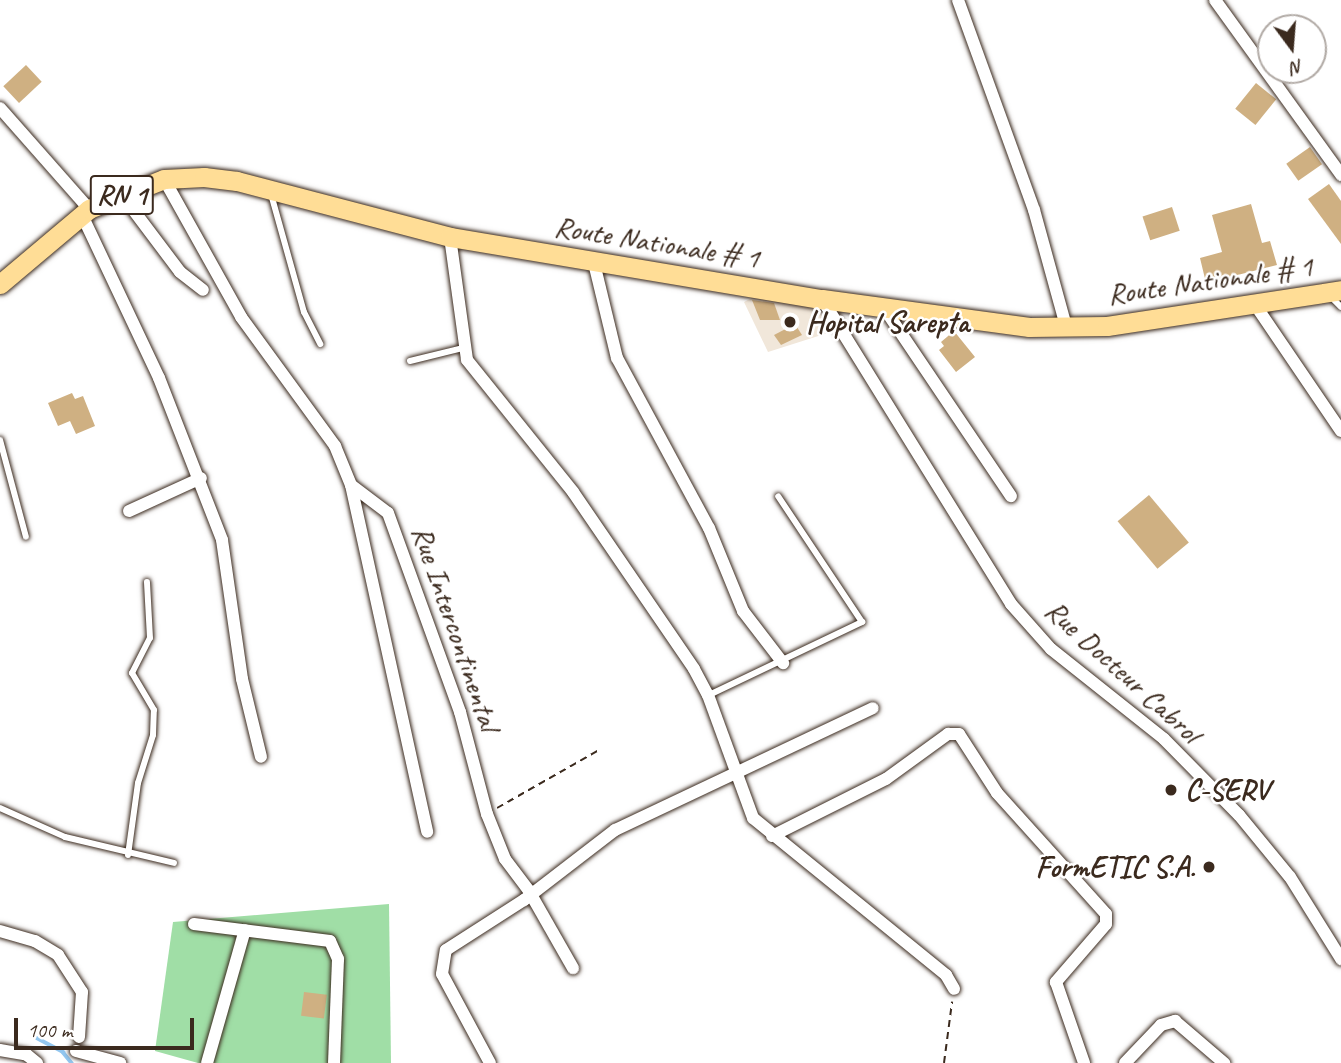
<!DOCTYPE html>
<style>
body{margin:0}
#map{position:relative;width:1341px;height:1063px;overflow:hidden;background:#fff;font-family:Caveat,sans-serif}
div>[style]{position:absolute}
.built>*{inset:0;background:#f1e7da}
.green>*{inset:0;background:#a0dea6}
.stream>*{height:3.5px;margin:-1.75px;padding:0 1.75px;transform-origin:1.75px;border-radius:1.75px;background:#93c7f0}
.building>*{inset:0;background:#cfb082;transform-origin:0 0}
.path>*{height:2px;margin-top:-1px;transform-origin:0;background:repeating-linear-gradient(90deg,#3b2a1e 0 7px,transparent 0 12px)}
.roads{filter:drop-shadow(0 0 2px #3b2a1e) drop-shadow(0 0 2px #3b2a1e)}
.lane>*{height:6px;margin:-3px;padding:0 3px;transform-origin:3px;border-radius:3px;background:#fff}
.street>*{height:12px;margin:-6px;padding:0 6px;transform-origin:6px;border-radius:6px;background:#fff}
.primary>*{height:19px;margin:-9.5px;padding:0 9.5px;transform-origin:9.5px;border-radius:9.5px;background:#ffdd96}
.dots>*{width:19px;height:19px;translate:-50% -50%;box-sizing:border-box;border:4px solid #fff;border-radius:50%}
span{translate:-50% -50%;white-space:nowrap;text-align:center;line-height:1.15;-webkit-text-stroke:5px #fff;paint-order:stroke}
.shield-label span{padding:2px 5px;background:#fff;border:2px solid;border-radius:5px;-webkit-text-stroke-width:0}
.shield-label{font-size:28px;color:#3b2a1e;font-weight:700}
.street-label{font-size:30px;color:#3b2a1e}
.poi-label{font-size:30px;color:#3b2a1e;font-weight:700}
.left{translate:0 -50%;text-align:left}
.right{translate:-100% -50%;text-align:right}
.north{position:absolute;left:1257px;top:14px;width:70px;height:70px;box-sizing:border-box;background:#fff;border:2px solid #b1aaa5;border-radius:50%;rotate:164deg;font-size:19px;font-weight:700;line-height:28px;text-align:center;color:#3b2a1e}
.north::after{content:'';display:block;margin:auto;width:24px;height:32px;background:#3b2a1e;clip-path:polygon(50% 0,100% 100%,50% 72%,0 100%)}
.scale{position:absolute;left:14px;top:1018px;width:180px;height:32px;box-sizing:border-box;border:4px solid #3b2a1e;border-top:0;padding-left:9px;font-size:21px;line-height:24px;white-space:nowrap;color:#3b2a1e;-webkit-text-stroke:5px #fff;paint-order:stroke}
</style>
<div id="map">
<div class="built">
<i style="clip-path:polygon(754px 297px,812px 303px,834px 331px,768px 352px,744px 302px)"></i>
</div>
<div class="green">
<i style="clip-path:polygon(389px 904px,391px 1063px,198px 1063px,155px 1051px,173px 922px)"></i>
</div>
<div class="stream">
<i style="left:37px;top:1038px;width:30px;rotate:28deg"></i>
<i style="left:63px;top:1052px;width:14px;rotate:51deg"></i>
</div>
<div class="building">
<i style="left:26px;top:65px;width:23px;height:31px;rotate:47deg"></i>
<i style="left:1256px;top:83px;width:26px;height:33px;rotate:39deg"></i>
<i style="left:1310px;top:147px;width:21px;height:29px;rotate:55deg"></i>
<i style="clip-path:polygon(1329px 184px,1341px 201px,1341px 244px,1308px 199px)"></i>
<i style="clip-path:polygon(1251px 204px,1262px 243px,1270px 241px,1277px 265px,1206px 283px,1200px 258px,1222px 252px,1212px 215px)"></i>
<i style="left:1172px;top:207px;width:25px;height:31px;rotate:72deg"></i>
<i style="clip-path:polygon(752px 300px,774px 303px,780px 320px,760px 320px)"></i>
<i style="clip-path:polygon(795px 324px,802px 335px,781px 345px,774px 335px)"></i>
<i style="clip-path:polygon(954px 331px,975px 357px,956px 372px,939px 350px,944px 346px,941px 342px)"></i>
<i style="clip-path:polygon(72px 393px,75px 399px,83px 396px,95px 426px,76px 434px,70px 421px,58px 426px,48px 403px)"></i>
<i style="left:1149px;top:495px;width:62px;height:41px;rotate:50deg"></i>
<i style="left:304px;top:992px;width:23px;height:24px;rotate:7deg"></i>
</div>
<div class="path">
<i style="left:497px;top:808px;width:117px;rotate:-29.6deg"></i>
<i style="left:944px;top:1063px;width:62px;rotate:-82.5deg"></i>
</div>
<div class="roads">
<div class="lane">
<i style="left:271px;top:194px;width:123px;rotate:74.4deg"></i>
<i style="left:304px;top:312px;width:36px;rotate:63deg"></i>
<i style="left:1331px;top:297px;width:14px;rotate:45deg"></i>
<i style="left:410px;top:361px;width:55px;rotate:-13.8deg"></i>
<i style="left:0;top:440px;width:100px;rotate:75deg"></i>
<i style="left:709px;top:695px;width:170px;rotate:-25.5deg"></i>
<i style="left:862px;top:622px;width:151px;rotate:-123.7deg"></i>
<i style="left:0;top:808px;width:71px;rotate:24deg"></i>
<i style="left:65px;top:837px;width:112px;rotate:13.4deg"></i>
<i style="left:128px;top:855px;width:73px;rotate:-82.1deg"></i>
<i style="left:138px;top:783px;width:50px;rotate:-72.6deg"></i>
<i style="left:153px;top:735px;width:25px;rotate:-88deg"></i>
<i style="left:154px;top:710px;width:43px;rotate:-120.7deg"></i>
<i style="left:132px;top:673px;width:39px;rotate:-63deg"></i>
<i style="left:150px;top:638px;width:56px;rotate:-93.1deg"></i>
</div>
<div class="street">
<i style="left:958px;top:0;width:223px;rotate:70.1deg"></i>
<i style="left:1034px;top:210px;width:120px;rotate:74.6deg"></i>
<i style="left:1215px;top:0;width:216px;rotate:54.2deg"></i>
<i style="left:0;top:108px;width:135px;rotate:48.6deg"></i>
<i style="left:164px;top:179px;width:158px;rotate:60.8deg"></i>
<i style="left:241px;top:317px;width:160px;rotate:53.9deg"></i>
<i style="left:335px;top:446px;width:42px;rotate:67.7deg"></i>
<i style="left:351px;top:485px;width:46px;rotate:37.1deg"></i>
<i style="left:388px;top:513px;width:212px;rotate:70.1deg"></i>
<i style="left:460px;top:712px;width:106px;rotate:75.2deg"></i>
<i style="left:487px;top:814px;width:48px;rotate:68.2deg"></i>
<i style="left:505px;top:859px;width:40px;rotate:53deg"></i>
<i style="left:529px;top:891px;width:89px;rotate:60.3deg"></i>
<i style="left:122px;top:195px;width:96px;rotate:53deg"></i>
<i style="left:180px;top:272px;width:29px;rotate:38deg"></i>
<i style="left:82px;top:215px;width:180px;rotate:64.7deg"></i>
<i style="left:159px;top:378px;width:174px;rotate:68.7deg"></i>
<i style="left:222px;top:540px;width:140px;rotate:81.8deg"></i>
<i style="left:242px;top:679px;width:80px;rotate:76.3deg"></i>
<i style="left:450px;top:237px;width:124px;rotate:82.1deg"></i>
<i style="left:467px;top:360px;width:169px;rotate:51.2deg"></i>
<i style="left:573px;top:492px;width:214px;rotate:55.6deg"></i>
<i style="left:694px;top:669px;width:30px;rotate:62deg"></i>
<i style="left:708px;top:695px;width:131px;rotate:69.9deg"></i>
<i style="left:753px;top:818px;width:249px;rotate:39.1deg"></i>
<i style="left:946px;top:975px;width:16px;rotate:60deg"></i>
<i style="left:594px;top:263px;width:98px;rotate:76.4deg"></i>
<i style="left:617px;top:358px;width:193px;rotate:61.6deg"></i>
<i style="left:709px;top:528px;width:90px;rotate:67.7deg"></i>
<i style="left:743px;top:611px;width:66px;rotate:52.4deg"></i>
<i style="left:822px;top:299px;width:359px;rotate:58.2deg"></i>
<i style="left:1011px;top:604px;width:60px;rotate:48.4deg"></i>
<i style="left:1051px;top:649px;width:144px;rotate:38.5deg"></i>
<i style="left:1164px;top:739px;width:107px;rotate:45.4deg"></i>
<i style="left:1239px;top:815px;width:80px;rotate:50.6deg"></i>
<i style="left:1290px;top:877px;width:97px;rotate:58.1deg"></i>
<i style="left:1256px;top:306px;width:151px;rotate:55.8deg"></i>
<i style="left:884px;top:308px;width:227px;rotate:56deg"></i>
<i style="left:351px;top:485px;width:355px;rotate:77.6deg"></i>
<i style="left:129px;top:511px;width:79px;rotate:-24.6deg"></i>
<i style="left:772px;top:836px;width:127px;rotate:-26.6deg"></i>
<i style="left:886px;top:779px;width:77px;rotate:-36deg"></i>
<i style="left:948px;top:734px;width:11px"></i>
<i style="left:959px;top:734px;width:70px;rotate:57.2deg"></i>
<i style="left:997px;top:793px;width:163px;rotate:48deg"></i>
<i style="left:1106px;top:914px;width:10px;rotate:90deg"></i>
<i style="left:1106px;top:924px;width:77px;rotate:130.8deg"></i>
<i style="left:1056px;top:982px;width:86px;rotate:70.9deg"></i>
<i style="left:194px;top:924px;width:137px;rotate:7.1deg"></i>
<i style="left:330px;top:941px;width:20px;rotate:66deg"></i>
<i style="left:338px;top:959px;width:104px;rotate:92.2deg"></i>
<i style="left:0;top:931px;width:36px;rotate:16deg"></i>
<i style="left:35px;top:941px;width:27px;rotate:31deg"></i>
<i style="left:58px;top:955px;width:44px;rotate:57deg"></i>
<i style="left:82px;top:992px;width:45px;rotate:93.8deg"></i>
<i style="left:0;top:1050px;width:27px;rotate:10deg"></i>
<i style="left:27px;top:1055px;width:13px;rotate:39deg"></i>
<i style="left:76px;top:1051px;width:46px;rotate:15.3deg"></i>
<i style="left:207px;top:1063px;width:138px;rotate:-74.1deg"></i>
<i style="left:490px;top:1063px;width:101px;rotate:-118.3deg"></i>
<i style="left:442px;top:974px;width:24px;rotate:-81deg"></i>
<i style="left:446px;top:950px;width:93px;rotate:-32.7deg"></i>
<i style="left:524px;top:900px;width:115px;rotate:-37.6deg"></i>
<i style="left:615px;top:830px;width:285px;rotate:-25.3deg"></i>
<i style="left:1125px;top:1063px;width:52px;rotate:-46.5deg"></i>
<i style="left:1161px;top:1025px;width:15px;rotate:-16deg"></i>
<i style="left:1175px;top:1021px;width:65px;rotate:40.6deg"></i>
</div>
<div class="primary">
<i style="left:0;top:284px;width:116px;rotate:-40.1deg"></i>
<i style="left:89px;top:209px;width:81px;rotate:-21.8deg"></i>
<i style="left:164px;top:179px;width:40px;rotate:-2.9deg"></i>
<i style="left:204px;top:177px;width:33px;rotate:7deg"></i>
<i style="left:237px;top:181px;width:220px;rotate:14.7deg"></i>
<i style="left:450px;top:237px;width:377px;rotate:9.5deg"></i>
<i style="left:822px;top:299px;width:209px;rotate:7.7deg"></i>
<i style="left:1029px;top:327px;width:78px;rotate:-0.7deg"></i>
<i style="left:1107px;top:326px;width:237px;rotate:-8.7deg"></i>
</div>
</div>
<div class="dots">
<i style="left:790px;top:322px;background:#3b2a1e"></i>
<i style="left:1171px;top:790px;background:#3b2a1e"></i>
<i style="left:1209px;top:867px;background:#3b2a1e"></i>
</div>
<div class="shield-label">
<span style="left:122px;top:195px">RN 1</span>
</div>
<div class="street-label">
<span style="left:657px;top:242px;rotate:9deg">Route Nationale # 1</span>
<span style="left:1210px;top:280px;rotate:-8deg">Route Nationale # 1</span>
<span style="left:456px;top:628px;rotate:71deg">Rue Intercontinental</span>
<span style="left:1123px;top:671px;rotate:42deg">Rue Docteur Cabrol</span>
</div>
<div class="poi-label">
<span class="left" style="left:806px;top:322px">Hopital Sarepta</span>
<span class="left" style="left:1185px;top:790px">C-SERV</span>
<span class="right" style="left:1195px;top:867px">FormETIC S.A.</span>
</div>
<div class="north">N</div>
<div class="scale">100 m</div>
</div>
